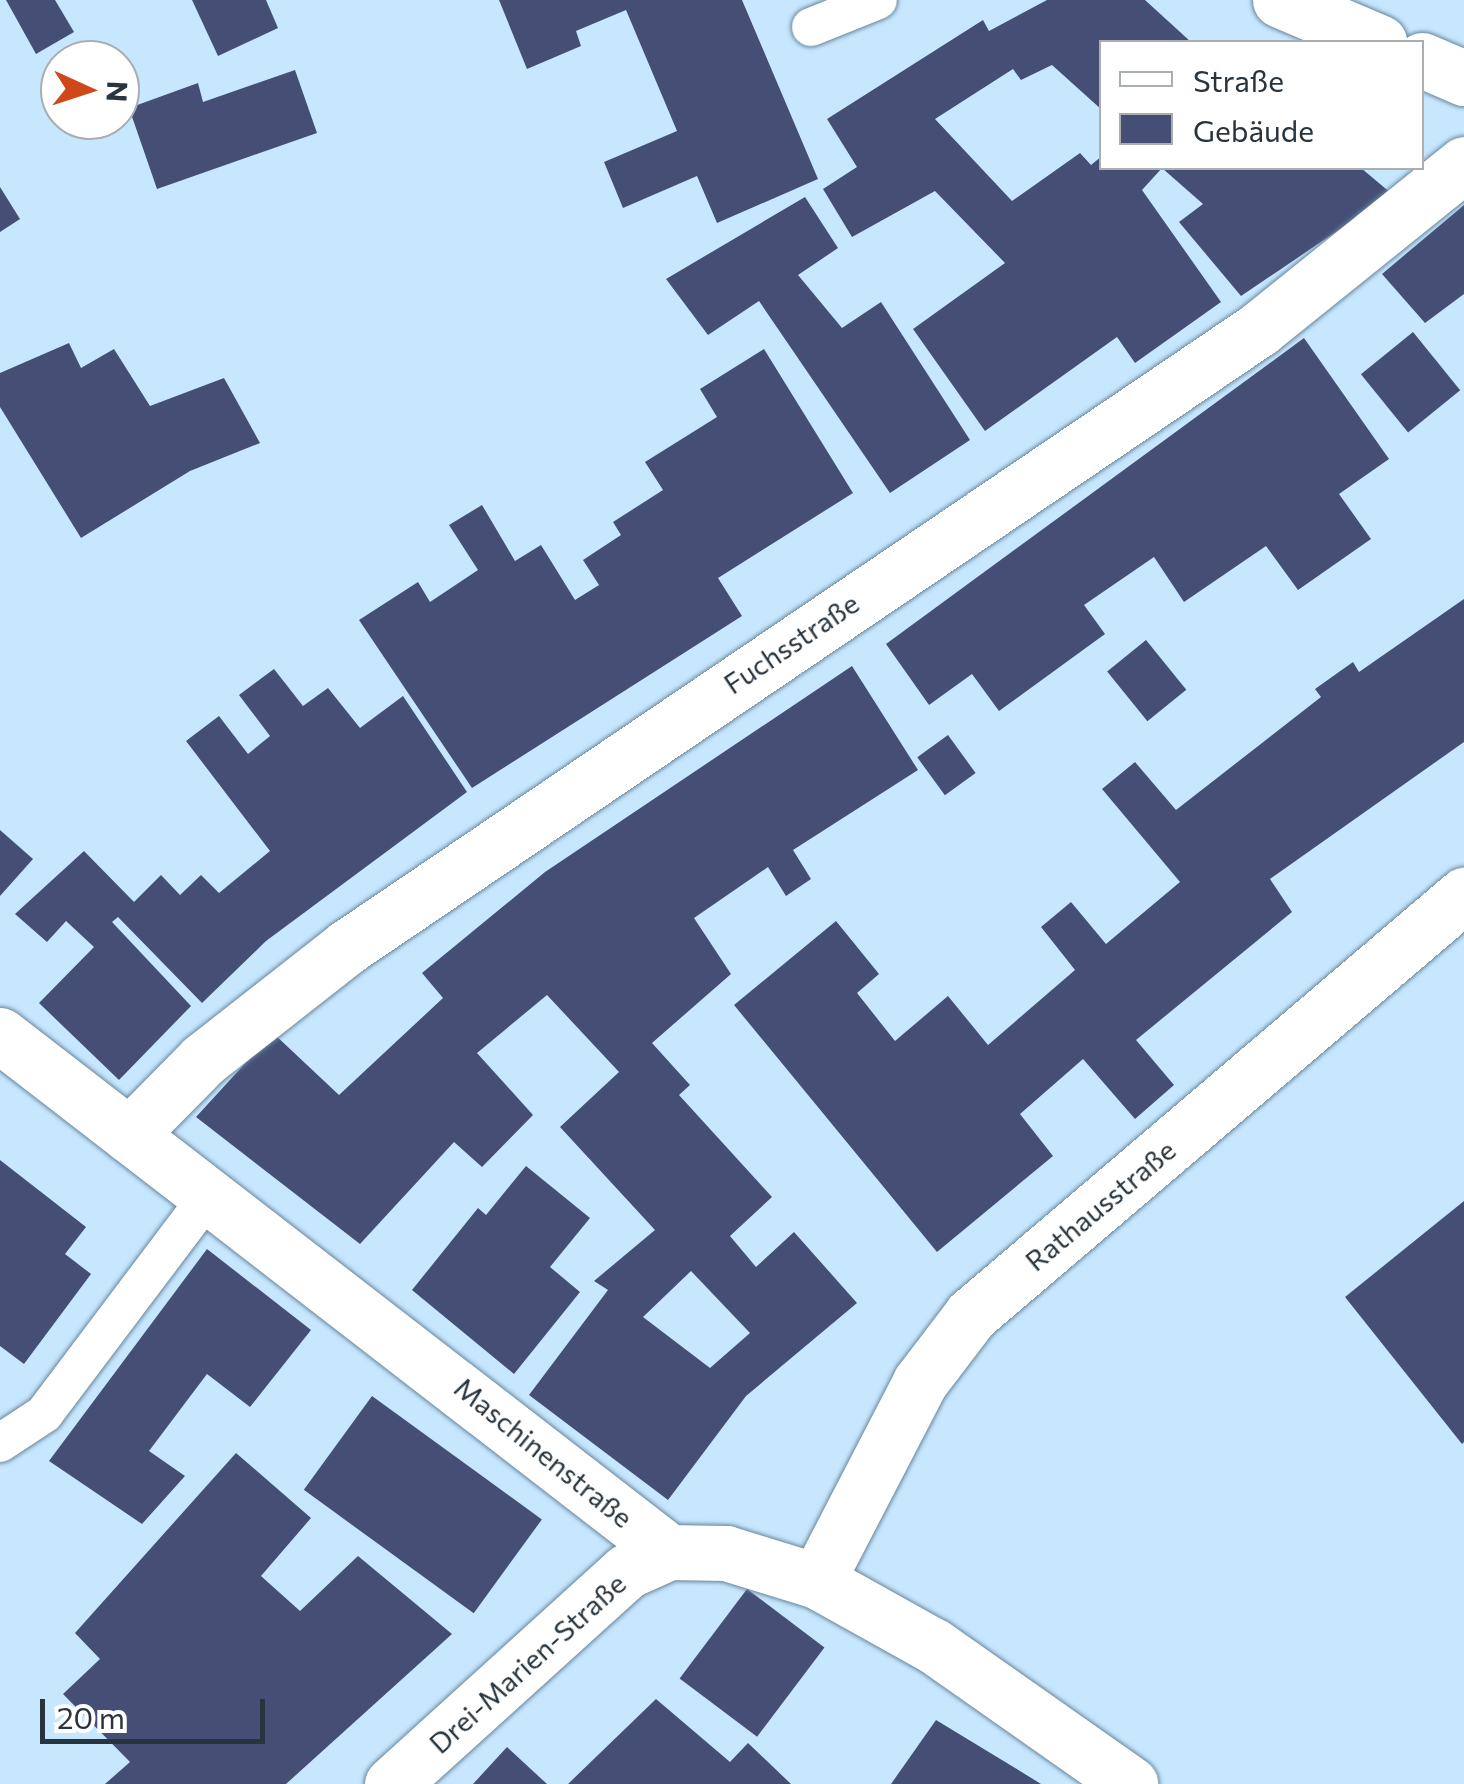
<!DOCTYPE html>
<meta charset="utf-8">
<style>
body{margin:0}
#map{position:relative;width:1464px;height:1784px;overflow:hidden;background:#c7e7ff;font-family:Commissioner,sans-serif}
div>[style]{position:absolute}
.building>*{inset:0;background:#454f76;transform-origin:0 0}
.roads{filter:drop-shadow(0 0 2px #68859b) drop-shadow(0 0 2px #68859b)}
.service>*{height:38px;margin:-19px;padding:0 19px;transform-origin:19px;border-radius:19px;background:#fff}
.minor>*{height:55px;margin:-27.5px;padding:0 27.5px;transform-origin:27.5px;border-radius:27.5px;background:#fff}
span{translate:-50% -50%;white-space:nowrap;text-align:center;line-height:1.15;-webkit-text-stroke:10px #fff;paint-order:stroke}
.street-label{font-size:28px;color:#28353e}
.legend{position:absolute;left:1099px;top:40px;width:325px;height:130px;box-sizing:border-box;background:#fff;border:2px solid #a9aeb2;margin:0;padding:12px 18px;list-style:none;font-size:30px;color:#28353e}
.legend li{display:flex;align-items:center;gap:20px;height:50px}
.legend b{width:50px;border:2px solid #a9aeb2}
.north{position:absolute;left:40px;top:40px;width:100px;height:100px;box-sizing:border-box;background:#fff;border:2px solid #a9aeb2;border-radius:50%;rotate:93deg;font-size:28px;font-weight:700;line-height:40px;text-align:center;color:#28353e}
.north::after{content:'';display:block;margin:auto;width:35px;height:45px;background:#d0471b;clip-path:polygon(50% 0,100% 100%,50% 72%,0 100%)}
.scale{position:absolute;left:40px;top:1699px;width:225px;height:45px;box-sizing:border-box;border:5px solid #28353e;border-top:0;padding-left:12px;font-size:30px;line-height:35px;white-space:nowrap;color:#28353e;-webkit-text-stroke:8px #fff;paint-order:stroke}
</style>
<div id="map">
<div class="building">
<i style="clip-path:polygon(6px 0,55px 0,74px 32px,36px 54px)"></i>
<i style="clip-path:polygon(192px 0,266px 0,278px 28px,218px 56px)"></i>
<i style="clip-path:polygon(499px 0,742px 0,818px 179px,717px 223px,697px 176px,623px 208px,604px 162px,677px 131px,626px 10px,576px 31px,581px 46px,527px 69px)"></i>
<i style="clip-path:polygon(1047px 0,1145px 0,1191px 42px,1102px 42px,1102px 110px,1052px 65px,1021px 80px,1013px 69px,935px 119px,1012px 201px,1080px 153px,1091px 165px,1102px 156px,1102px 168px,1361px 168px,1392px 194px,1241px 296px,1179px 222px,1203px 204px,1162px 168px,1142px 190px,1221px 302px,1135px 363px,1117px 337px,985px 431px,913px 329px,1005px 263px,935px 191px,852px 237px,823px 189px,857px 167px,827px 119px,983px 20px,989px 31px)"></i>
<i style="clip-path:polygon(295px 70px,317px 133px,157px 189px,129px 108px,198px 83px,203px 102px)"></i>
<i style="clip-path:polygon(0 187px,20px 219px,0 232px)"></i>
<i style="clip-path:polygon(805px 197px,838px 248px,798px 275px,842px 328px,881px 302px,970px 440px,890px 493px,759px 301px,708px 335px,666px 279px)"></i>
<i style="clip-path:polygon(1464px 205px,1464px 294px,1425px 323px,1382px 274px)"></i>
<i style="left:1413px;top:332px;width:75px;height:67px;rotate:51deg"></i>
<i style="clip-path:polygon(1304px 338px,1389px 459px,1339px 494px,1371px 539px,1298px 590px,1266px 546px,1184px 602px,1154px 557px,1084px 605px,1105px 634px,999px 711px,972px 674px,929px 705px,886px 644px)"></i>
<i style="clip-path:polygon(69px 343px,81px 368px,114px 349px,150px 406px,224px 378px,260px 443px,190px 471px,81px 538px,0 407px,0 373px)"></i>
<i style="clip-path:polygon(764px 349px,853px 493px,718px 578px,742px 616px,472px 788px,359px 620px,418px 582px,430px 602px,478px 570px,449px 525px,482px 505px,515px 561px,541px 545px,575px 600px,599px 585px,583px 560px,621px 535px,613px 522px,663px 490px,645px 462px,717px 417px,700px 389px)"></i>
<i style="clip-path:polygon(1464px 599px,1464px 742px,1270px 879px,1292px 912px,1136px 1040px,1174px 1085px,1135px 1119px,1083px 1059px,1020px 1114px,1053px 1156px,937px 1252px,734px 1005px,836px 921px,879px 974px,857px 993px,895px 1041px,948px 996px,988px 1045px,1075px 970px,1041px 927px,1071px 902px,1106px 944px,1180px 882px,1102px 789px,1135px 762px,1176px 810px,1321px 697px,1315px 689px,1353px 662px,1359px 672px)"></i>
<i style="left:1146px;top:640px;width:64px;height:50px;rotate:51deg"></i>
<i style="clip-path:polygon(evenodd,852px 666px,918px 770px,793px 850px,811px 879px,786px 896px,768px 867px,694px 918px,731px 974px,652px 1043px,690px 1085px,679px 1095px,772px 1197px,730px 1236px,756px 1267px,794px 1232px,857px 1303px,746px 1396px,668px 1500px,529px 1395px,608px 1290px,594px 1281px,655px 1230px,560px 1127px,619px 1072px,547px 995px,477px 1053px,533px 1115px,482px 1167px,454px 1142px,360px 1244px,196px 1117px,273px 1033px,339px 1095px,443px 998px,422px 973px,545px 872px,852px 666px,691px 1271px,750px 1333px,710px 1368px,643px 1317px,691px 1271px)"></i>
<i style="clip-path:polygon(274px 669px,303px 706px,328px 688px,360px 728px,403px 696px,467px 792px,266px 941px,202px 1003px,118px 917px,112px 922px,191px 1006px,119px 1080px,39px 1003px,94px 947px,66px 921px,47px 942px,15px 914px,84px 851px,134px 902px,161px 875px,180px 895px,201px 875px,219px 893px,270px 851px,186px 741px,219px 716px,248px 754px,270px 736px,239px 695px)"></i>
<i style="left:948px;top:735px;width:47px;height:38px;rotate:54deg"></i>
<i style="clip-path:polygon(0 830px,33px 859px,0 896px)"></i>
<i style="clip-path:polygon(0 1160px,86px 1227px,65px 1254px,91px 1274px,24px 1364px,0 1346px)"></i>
<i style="clip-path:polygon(526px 1166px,590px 1218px,550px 1267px,580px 1292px,514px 1374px,412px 1290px,478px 1208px,486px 1215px)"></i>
<i style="clip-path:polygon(1464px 1201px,1464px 1442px,1462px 1444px,1345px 1297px)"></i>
<i style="clip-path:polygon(207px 1249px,311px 1330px,250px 1407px,207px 1374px,149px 1451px,185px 1476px,142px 1524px,49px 1461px)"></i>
<i style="left:372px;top:1396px;width:210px;height:116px;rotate:36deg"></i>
<i style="clip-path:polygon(236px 1453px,311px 1518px,261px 1576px,300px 1611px,358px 1556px,452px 1634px,286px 1784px,105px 1784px,130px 1762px,63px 1694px,100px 1659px,75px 1633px)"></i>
<i style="left:747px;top:1589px;width:97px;height:112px;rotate:37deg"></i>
<i style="clip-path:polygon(656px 1699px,730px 1762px,748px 1743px,791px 1784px,568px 1784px)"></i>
<i style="clip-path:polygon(936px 1720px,1020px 1771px,1041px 1784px,891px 1784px)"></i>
<i style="clip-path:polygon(507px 1747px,547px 1784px,473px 1784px)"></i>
</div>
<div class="roads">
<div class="service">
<i style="left:811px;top:27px;width:72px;rotate:-21.9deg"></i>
<i style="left:0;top:1443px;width:53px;rotate:-33.4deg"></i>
<i style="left:44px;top:1414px;width:274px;rotate:-53deg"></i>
</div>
<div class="minor">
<i style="left:1280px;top:0;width:108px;rotate:23deg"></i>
<i style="left:1422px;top:60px;width:46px;rotate:23.2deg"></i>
<i style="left:0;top:1035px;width:845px;rotate:37.7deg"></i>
<i style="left:669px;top:1552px;width:57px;rotate:1deg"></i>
<i style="left:726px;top:1553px;width:95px;rotate:17.1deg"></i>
<i style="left:817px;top:1581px;width:134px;rotate:29.1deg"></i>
<i style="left:934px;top:1646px;width:240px;rotate:35.1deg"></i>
<i style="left:129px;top:1135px;width:105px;rotate:-45.4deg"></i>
<i style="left:203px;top:1060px;width:183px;rotate:-38.1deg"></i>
<i style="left:347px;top:947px;width:1102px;rotate:-34.12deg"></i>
<i style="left:1259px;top:329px;width:263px;rotate:-38.8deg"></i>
<i style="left:817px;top:1581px;width:224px;rotate:-62.6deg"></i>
<i style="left:920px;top:1382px;width:84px;rotate:-52.7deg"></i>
<i style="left:971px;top:1315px;width:648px;rotate:-40.43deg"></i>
<i style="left:392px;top:1784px;width:317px;rotate:-42.2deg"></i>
<i style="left:627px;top:1571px;width:46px;rotate:-24.3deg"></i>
</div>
</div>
<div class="street-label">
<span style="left:791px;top:643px;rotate:-34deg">Fuchsstraße</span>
<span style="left:1100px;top:1205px;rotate:-40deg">Rathausstraße</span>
<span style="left:544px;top:1452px;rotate:39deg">Maschinenstraße</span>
<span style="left:527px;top:1663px;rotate:-42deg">Drei-Marien-Straße</span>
</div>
<ul class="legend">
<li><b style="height:12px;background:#fff"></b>Straße</li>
<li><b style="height:28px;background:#454f76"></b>Gebäude</li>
</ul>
<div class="north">N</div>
<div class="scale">20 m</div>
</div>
